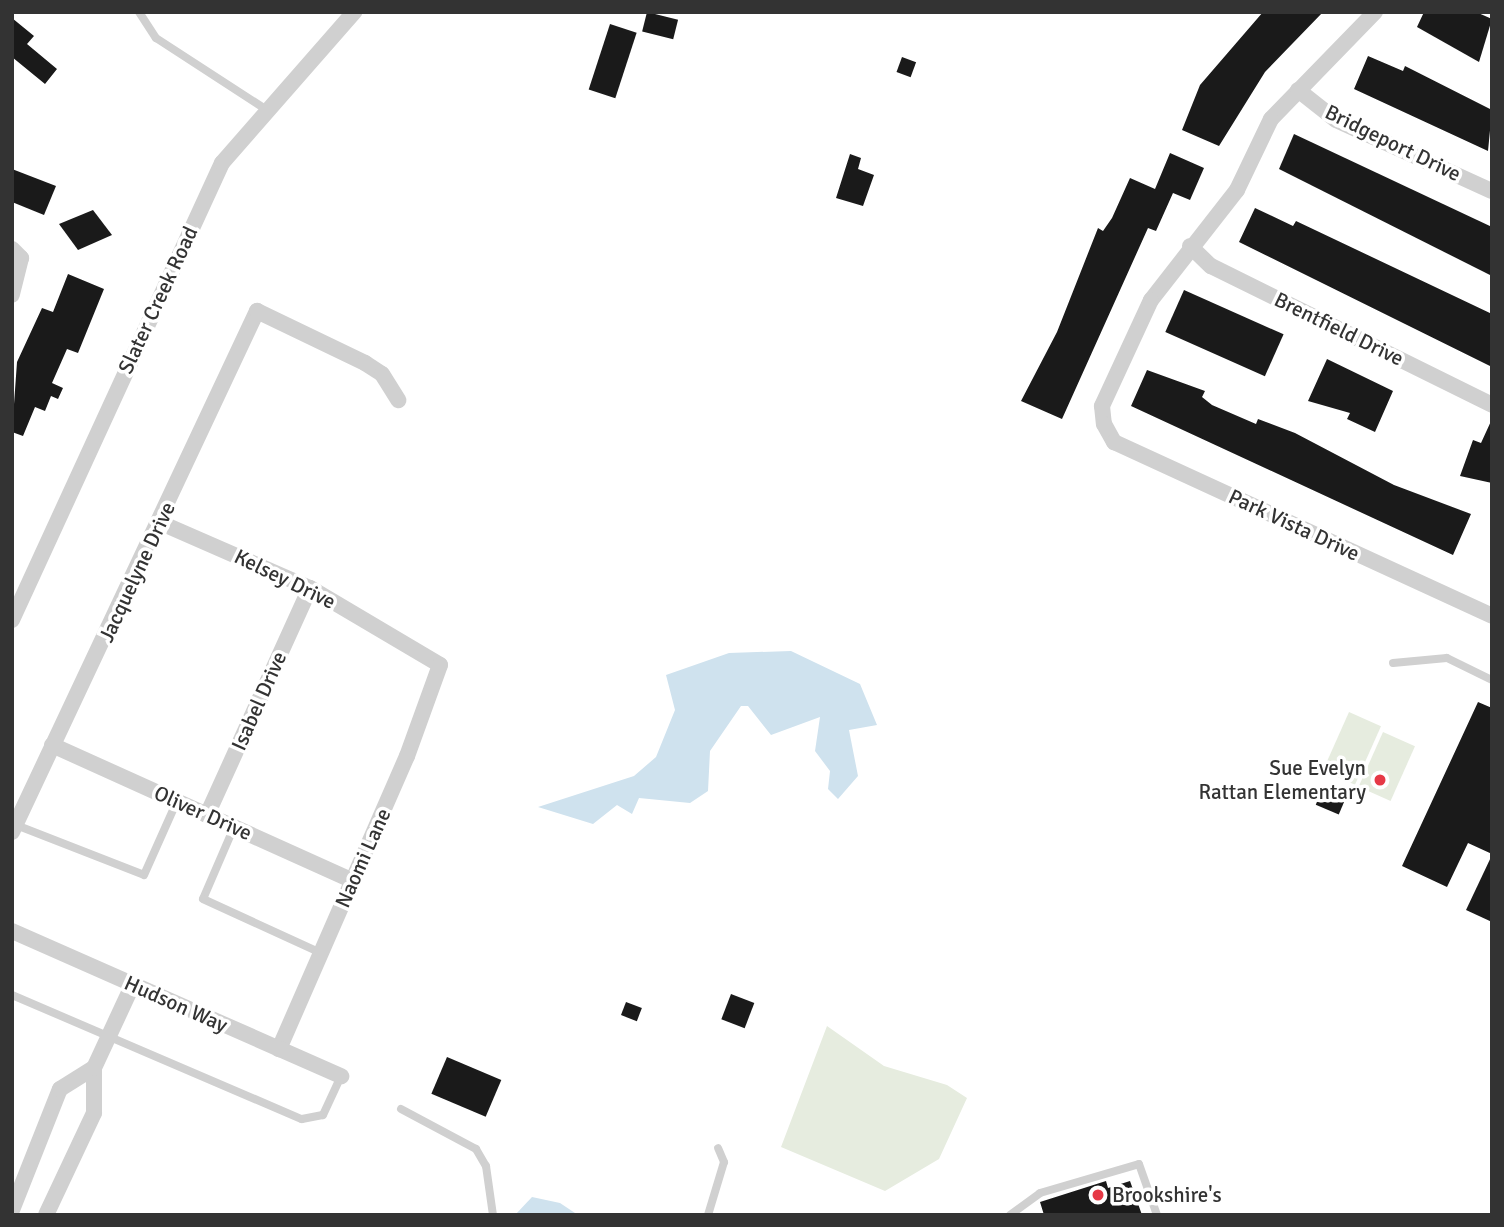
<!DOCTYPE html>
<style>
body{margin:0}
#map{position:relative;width:1504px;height:1227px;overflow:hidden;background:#fff;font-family:Signika,sans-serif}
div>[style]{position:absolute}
.green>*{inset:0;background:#e6ecdf;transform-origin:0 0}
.water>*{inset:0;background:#cfe2ee}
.building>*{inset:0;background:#1a1a1a;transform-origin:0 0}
.lane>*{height:8px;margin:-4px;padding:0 4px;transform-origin:4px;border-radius:4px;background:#d0d0d0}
.street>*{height:16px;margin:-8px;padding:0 8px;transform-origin:8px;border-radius:8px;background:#d0d0d0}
.dots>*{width:19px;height:19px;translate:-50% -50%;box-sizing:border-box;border:4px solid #fff;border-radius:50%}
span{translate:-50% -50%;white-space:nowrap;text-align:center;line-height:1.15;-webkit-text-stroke:7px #fff;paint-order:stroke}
.street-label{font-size:21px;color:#333}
.poi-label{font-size:21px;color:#333}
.right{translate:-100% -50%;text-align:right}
.left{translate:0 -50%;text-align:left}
.frame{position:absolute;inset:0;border:14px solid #333;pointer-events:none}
</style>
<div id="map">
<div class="green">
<i style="left:1349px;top:712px;width:35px;height:64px;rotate:24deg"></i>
<i style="left:1383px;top:732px;width:35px;height:60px;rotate:24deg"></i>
<i style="clip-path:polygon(827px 1026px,884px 1066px,947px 1085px,967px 1098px,939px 1159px,885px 1191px,781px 1147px)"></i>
</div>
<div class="water">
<i style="clip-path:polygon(791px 651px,860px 684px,877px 725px,849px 730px,858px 776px,838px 799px,828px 789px,830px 771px,815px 751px,820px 717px,771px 735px,748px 706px,741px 706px,710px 751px,708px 791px,690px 803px,639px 798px,632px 814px,617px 805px,593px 824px,538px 807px,634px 776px,656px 757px,675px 710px,666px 675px,729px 653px)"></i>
<i style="clip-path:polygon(532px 1197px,560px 1203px,578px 1215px,515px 1215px)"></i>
</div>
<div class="building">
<i style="left:647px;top:12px;width:32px;height:20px;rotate:14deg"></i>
<i style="clip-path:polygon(1263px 12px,1323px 12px,1265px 72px,1219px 146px,1182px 130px,1200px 85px)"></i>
<i style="clip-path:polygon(1424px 12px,1476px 12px,1492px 19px,1479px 62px,1417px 27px)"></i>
<i style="clip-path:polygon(12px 18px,34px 36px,27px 44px,57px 69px,45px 84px,12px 57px)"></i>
<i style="left:610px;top:24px;width:28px;height:69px;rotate:18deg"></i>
<i style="clip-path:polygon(1368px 56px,1403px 71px,1405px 66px,1492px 110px,1488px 151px,1354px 89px)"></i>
<i style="left:902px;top:57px;width:15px;height:16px;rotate:20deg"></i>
<i style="clip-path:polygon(1294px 134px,1492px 227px,1492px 276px,1279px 169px)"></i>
<i style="clip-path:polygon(1170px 153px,1204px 168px,1190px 200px,1173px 193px,1156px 231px,1148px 228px,1062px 419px,1021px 401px,1057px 332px,1098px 228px,1103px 231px,1112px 218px,1130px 178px,1155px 189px)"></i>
<i style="clip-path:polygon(850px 154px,861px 158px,858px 169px,874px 175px,863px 206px,836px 198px)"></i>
<i style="clip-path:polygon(12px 169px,56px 186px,44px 215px,12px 202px)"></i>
<i style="clip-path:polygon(1255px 208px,1293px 226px,1296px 221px,1492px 314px,1492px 367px,1239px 242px)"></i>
<i style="clip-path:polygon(93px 210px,112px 235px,78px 250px,59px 224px)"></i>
<i style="clip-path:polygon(68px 274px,104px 289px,78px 353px,67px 349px,52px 383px,63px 388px,58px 399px,51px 396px,45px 411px,35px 407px,23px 436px,12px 432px,17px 362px,42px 308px,53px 312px)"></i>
<i style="left:1184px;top:290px;width:109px;height:46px;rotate:24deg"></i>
<i style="clip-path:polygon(1327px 359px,1393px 391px,1375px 432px,1347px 419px,1350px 413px,1308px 401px)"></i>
<i style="clip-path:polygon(1147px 370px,1205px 391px,1202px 397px,1212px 405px,1256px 424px,1258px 419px,1295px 433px,1394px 485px,1471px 514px,1453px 555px,1131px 406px)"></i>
<i style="clip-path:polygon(1492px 419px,1492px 483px,1460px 476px,1473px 440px,1481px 443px)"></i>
<i style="clip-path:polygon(1478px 702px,1492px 708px,1492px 854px,1468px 843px,1447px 887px,1402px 866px)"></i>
<i style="left:1322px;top:790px;width:25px;height:16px;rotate:23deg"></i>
<i style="clip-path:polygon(1492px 855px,1492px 922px,1466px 910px)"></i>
<i style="left:731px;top:994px;width:25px;height:27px;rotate:21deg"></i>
<i style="left:626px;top:1002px;width:17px;height:14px;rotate:21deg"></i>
<i style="left:447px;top:1057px;width:59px;height:40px;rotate:23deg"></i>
<i style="clip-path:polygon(1106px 1181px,1108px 1188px,1130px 1181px,1142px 1215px,1044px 1215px,1040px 1202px)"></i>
</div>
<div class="lane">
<i style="left:139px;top:12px;width:31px;rotate:57deg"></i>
<i style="left:156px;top:38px;width:132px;rotate:33deg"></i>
<i style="left:1393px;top:663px;width:54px;rotate:-5.3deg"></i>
<i style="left:1447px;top:658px;width:50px;rotate:26.1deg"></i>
<i style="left:16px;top:825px;width:137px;rotate:21.3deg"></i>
<i style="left:144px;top:875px;width:81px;rotate:-66deg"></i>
<i style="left:234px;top:827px;width:78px;rotate:113.3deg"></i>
<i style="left:203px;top:899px;width:130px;rotate:24.6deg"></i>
<i style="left:12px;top:995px;width:315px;rotate:23.2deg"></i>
<i style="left:302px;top:1119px;width:21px;rotate:-11deg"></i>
<i style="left:323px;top:1115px;width:43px;rotate:-65.2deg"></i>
<i style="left:401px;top:1109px;width:85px;rotate:28.1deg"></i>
<i style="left:476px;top:1149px;width:20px;rotate:60deg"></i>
<i style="left:486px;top:1166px;width:49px;rotate:81.9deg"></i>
<i style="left:708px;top:1215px;width:55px;rotate:-73.2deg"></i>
<i style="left:724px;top:1162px;width:15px;rotate:-113deg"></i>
<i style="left:1010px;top:1215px;width:37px;rotate:-36deg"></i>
<i style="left:1040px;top:1193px;width:103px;rotate:-16.3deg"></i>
<i style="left:1139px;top:1164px;width:54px;rotate:70.6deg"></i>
</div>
<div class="street">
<i style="left:1375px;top:12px;width:149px;rotate:134.2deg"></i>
<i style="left:1271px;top:119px;width:79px;rotate:115.6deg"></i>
<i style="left:1237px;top:190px;width:140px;rotate:128deg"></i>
<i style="left:1151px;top:300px;width:117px;rotate:114.8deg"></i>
<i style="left:1102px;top:406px;width:18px;rotate:84deg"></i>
<i style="left:1104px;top:424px;width:21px;rotate:61deg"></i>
<i style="left:1114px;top:442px;width:416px;rotate:24.7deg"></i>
<i style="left:1298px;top:90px;width:48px;rotate:38.3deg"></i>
<i style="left:1336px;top:120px;width:171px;rotate:24.5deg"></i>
<i style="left:1190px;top:246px;width:29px;rotate:44deg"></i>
<i style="left:1211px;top:266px;width:313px;rotate:26.3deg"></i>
<i style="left:12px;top:249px;width:13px;rotate:45deg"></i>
<i style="left:21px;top:258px;width:38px;rotate:104deg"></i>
<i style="left:161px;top:523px;width:163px;rotate:23.6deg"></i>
<i style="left:310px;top:588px;width:151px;rotate:30.6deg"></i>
<i style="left:440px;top:665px;width:97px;rotate:109.9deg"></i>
<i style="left:407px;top:756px;width:320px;rotate:113.6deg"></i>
<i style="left:12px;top:620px;width:503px;rotate:-65.32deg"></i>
<i style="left:222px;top:163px;width:201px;rotate:-48.8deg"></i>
<i style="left:52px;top:745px;width:330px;rotate:24.3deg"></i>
<i style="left:207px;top:815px;width:249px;rotate:-65.6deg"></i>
<i style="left:12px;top:832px;width:576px;rotate:-64.81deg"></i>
<i style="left:257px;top:311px;width:120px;rotate:25.7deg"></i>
<i style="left:365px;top:363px;width:20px;rotate:33deg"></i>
<i style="left:382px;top:374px;width:31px;rotate:58deg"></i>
<i style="left:12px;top:931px;width:360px;rotate:23.8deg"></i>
<i style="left:12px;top:1210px;width:130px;rotate:-68.4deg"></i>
<i style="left:60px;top:1089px;width:40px;rotate:-32deg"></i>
<i style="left:46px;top:1215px;width:113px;rotate:-64.8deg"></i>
<i style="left:94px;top:1113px;width:45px;rotate:-90deg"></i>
<i style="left:94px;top:1068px;width:93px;rotate:-65.1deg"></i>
</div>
<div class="dots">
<i style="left:1380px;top:780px;background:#e63946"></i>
<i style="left:1098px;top:1195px;background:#e63946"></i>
</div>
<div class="street-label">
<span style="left:1393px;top:143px;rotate:26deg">Bridgeport Drive</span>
<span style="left:158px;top:300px;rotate:-65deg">Slater Creek Road</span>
<span style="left:1339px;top:329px;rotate:26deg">Brentfield Drive</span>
<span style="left:1294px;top:525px;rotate:25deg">Park Vista Drive</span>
<span style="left:137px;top:572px;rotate:-65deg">Jacquelyne Drive</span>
<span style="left:285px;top:579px;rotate:26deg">Kelsey Drive</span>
<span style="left:259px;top:701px;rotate:-66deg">Isabel Drive</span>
<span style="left:203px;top:813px;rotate:24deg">Oliver Drive</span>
<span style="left:363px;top:858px;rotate:-66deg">Naomi Lane</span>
<span style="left:176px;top:1004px;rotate:24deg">Hudson Way</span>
</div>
<div class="poi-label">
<span class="right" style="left:1366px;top:780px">Sue Evelyn<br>Rattan Elementary</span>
<span class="left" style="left:1112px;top:1195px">Brookshire's</span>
</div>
<div class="frame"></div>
</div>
